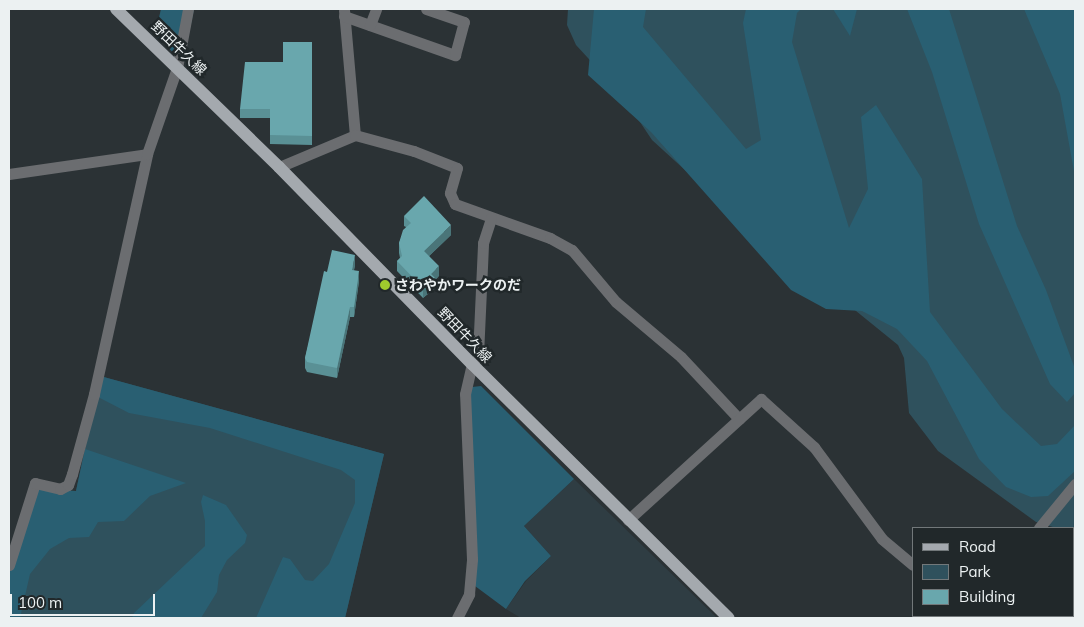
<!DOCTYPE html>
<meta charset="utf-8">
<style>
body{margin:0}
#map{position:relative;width:1084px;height:627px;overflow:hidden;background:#2b3235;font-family:Mulish,"Noto Sans JP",sans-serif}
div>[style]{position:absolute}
.built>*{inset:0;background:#2f3d43}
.green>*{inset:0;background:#2f515d}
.forest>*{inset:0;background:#295f72}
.street>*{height:11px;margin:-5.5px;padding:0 5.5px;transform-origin:5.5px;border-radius:5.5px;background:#6b6d70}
.primary>*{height:12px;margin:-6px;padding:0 6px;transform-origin:6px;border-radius:6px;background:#a4a9ae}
.wall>*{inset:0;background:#5a9095}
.shaded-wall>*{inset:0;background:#4a7579}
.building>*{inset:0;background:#69a7ad}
.dots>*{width:14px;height:14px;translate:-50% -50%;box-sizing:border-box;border:2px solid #21282a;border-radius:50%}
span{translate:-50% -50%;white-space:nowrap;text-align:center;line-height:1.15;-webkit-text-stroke:5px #21282a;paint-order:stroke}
.street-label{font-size:14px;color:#ecf1f2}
.poi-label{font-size:14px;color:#ecf1f2;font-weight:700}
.left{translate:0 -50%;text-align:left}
.frame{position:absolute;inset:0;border:10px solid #ecf1f2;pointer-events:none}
.legend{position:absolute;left:912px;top:527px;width:162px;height:90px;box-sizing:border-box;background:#21282a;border:1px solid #72787a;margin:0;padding:6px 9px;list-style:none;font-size:15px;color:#ecf1f2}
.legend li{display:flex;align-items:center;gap:10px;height:25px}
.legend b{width:25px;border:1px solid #72787a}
.scale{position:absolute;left:10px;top:594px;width:145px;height:22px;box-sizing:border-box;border:2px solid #ecf1f2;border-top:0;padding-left:6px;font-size:15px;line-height:18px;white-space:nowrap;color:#ecf1f2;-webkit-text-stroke:4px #21282a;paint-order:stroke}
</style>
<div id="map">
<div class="built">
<i style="clip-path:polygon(574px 479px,717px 618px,521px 618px,506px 609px,526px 581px,551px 556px,524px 526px)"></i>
</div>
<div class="green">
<i style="clip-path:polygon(568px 9px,1075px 9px,1075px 534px,1073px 528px,1056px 528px,1036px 522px,938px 451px,909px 413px,904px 358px,898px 345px,708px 191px,652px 140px,622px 95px,576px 45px,567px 25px)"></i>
<i style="clip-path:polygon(100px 376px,384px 454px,345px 618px,9px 618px,37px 489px,76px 491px)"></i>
</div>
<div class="forest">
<i style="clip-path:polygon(161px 9px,194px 9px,183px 63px,155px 34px)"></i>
<i style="clip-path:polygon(594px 9px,646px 9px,643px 27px,746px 149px,761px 140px,743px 23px,746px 9px,801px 9px,797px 13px,792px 42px,849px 228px,868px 189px,861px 117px,876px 105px,922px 179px,930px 312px,1002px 409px,1041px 446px,1057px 444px,1075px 425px,1075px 471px,1048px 496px,1031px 497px,1006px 487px,979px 459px,927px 361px,897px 329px,862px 311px,826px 309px,791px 290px,651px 132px,588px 75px)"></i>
<i style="clip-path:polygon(833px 9px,857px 9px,850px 36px)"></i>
<i style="clip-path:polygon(907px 9px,949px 9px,1017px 226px,1046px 290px,1075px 369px,1075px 393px,1067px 402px,1050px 384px,979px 224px,932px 72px)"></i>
<i style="clip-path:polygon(1024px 9px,1075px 9px,1075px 177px,1060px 94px)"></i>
<i style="clip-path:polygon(100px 376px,384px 454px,345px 618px,256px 618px,283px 557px,290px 559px,305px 580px,313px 581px,329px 564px,355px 503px,355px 480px,341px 470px,210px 428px,129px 413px,96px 396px)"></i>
<i style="clip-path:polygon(481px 386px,574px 479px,524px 526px,551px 556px,525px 581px,506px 609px,475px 586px,469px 398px,472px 387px)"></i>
<i style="clip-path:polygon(85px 449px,186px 483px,150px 496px,124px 521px,98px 522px,89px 537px,69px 538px,50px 549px,30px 574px,20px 618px,9px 618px,9px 556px,37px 489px,76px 491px)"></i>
<i style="clip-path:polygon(203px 495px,226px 505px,247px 535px,245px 543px,227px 560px,219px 575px,217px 592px,201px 618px,132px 618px,134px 613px,205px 546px,205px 521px,201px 502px)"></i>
</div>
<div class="street">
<i style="left:344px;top:10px;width:125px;rotate:85deg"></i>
<i style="left:344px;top:16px;width:118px;rotate:19.4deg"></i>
<i style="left:455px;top:55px;width:34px;rotate:-75deg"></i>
<i style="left:464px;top:22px;width:40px;rotate:-161.1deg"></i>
<i style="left:370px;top:25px;width:17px;rotate:-69deg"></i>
<i style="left:279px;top:167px;width:82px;rotate:-22.8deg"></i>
<i style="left:355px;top:135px;width:61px;rotate:15.2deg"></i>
<i style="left:414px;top:151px;width:46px;rotate:21.6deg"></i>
<i style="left:457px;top:168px;width:26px;rotate:106deg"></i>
<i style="left:450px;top:193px;width:12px;rotate:66deg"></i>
<i style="left:455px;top:204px;width:101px;rotate:19.7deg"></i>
<i style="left:550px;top:238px;width:25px;rotate:29deg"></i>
<i style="left:572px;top:250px;width:68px;rotate:49.8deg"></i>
<i style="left:616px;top:302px;width:85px;rotate:40.2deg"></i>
<i style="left:681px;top:357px;width:85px;rotate:46.9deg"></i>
<i style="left:9px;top:174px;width:139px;rotate:-8.2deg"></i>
<i style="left:628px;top:520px;width:180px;rotate:-42.3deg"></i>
<i style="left:761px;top:399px;width:72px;rotate:42.2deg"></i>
<i style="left:814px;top:447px;width:114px;rotate:53.5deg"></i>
<i style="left:882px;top:539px;width:40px;rotate:40deg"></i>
<i style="left:1039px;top:528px;width:57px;rotate:-50.7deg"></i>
<i style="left:9px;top:565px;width:86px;rotate:-72.4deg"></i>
<i style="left:35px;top:483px;width:26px;rotate:13deg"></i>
<i style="left:60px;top:489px;width:9px;rotate:-27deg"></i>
<i style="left:68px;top:485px;width:12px;rotate:-70deg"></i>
<i style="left:72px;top:474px;width:83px;rotate:-74.6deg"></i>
<i style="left:94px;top:394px;width:246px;rotate:-77.5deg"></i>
<i style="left:147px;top:154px;width:91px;rotate:-70.8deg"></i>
<i style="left:177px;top:68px;width:60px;rotate:-79.4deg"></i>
<i style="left:973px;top:616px;width:3px;rotate:45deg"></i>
<i style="left:457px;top:618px;width:27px;rotate:-63deg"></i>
<i style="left:469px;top:594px;width:35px;rotate:-85deg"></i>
<i style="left:472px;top:559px;width:165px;rotate:-92.4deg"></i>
<i style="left:465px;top:394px;width:31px;rotate:-77deg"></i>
<i style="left:472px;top:364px;width:11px;rotate:-56deg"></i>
<i style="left:478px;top:355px;width:112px;rotate:-87.4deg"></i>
<i style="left:483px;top:243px;width:26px;rotate:-72deg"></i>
<i style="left:955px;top:618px;width:4px;rotate:-34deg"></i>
</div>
<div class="primary">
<i style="left:116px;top:9px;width:227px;rotate:44.1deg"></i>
<i style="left:279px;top:167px;width:276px;rotate:45.6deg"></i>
<i style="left:472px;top:364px;width:361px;rotate:44.7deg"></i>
</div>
<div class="wall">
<i style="clip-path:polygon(312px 42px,312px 145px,270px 144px,270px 118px,240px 118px,240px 109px,283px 62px)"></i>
<i style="clip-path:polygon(404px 216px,451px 235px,429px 256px,439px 276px,435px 280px,435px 288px,423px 298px,397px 271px,397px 261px,400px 258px,399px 253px,399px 243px,406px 227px,404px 226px)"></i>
<i style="clip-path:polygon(355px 265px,354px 270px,359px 281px,354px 317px,350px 317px,337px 378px,307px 372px,305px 368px,305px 358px,327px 272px)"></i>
</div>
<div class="shaded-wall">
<i style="clip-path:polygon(451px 225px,451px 235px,424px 261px,424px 251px)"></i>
<i style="clip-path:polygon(355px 255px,355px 265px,352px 280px,352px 270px)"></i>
<i style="clip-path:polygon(439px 266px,439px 276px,435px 280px,435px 288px,423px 298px,423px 288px,431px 274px)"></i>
<i style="clip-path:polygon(359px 271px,359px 281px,354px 317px,354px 307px)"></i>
<i style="clip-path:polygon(350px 307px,350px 317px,337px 378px,337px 368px)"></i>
</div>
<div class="building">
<i style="clip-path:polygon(283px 42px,312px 42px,312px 136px,270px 135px,270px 109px,240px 109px,245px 62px,283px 62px)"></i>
<i style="clip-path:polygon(424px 196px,451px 225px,424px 251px,439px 266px,431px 274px,435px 278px,423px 288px,397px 261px,402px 256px,399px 243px,403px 230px,411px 223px,404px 216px)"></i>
<i style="clip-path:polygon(332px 250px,355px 255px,352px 270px,359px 271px,354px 307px,350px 307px,337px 368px,307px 362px,305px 358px,324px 271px,327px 272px)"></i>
</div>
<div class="dots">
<i style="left:385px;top:285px;background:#9fca2d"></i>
</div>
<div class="street-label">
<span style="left:179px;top:48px;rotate:44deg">野田牛久線</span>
<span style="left:465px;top:335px;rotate:46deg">野田牛久線</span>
</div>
<div class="poi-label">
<span class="left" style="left:395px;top:285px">さわやかワークのだ</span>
</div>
<div class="frame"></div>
<ul class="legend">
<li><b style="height:6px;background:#a4a9ae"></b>Road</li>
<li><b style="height:14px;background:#2f515d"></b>Park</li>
<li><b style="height:14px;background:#69a7ad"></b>Building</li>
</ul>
<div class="scale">100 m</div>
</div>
